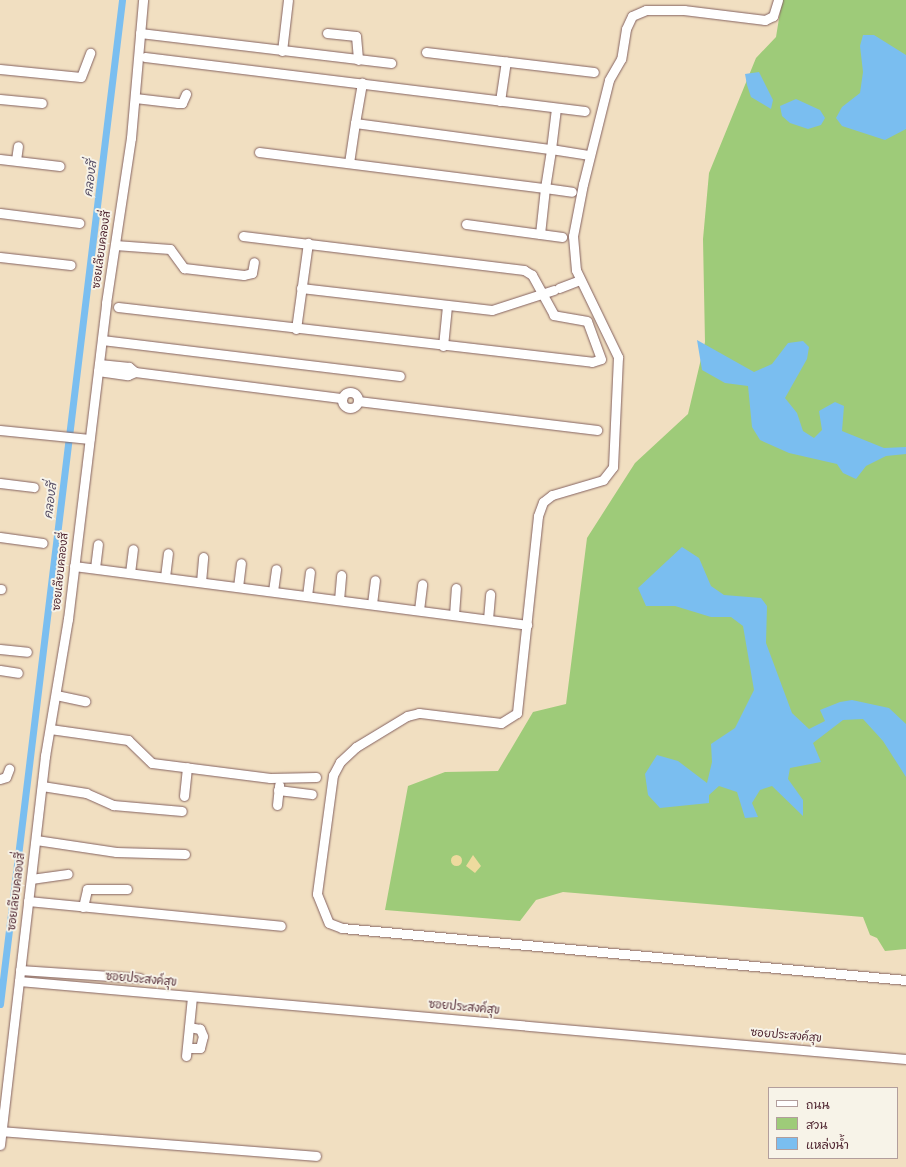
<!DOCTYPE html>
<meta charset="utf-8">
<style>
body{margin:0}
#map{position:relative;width:906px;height:1167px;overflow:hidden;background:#f1dfc1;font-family:Pangolin,"Playpen Sans Thai",sans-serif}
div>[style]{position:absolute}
.green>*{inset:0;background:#9ecb79}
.sand>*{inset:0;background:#eeda9e}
.round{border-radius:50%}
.water>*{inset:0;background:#7abef0}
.canal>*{height:7px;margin:-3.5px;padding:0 3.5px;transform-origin:3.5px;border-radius:3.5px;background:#7abef0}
.roads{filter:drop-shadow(0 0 1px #846260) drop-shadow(0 0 1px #846260)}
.minor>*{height:9px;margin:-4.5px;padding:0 4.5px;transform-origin:4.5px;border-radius:4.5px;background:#fff}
.minor>.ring{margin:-4.5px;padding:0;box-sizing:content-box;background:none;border:9px solid #fff;border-radius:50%}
span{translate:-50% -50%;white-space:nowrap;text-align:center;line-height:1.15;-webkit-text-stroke:4px #f7f3e8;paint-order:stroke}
.street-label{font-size:11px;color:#4a1f2b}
.water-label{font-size:12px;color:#584f66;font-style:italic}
.legend{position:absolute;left:768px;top:1087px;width:130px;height:72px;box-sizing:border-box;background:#f7f3e8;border:1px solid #b29e9c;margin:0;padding:5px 7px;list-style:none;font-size:12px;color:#4a1f2b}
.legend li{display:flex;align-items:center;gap:8px;height:20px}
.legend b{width:20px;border:1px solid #b29e9c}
</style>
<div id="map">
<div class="green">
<i style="clip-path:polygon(782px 0,906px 0,906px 949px,885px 951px,877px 938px,870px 935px,863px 917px,563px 892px,536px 900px,520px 921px,385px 910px,408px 786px,445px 772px,498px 771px,533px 712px,566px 704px,587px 538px,635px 463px,688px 414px,705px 342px,703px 239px,709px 173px,756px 58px,776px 37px)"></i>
</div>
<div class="sand">
<i class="round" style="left:450.5px;top:854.5px;width:11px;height:11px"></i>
<i style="clip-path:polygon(473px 855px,481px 866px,475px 873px,466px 866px)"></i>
</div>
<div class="water">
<i style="clip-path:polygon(863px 35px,874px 35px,906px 55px,906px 129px,885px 140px,842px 126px,836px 118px,842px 107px,860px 93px,863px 72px,860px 46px)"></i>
<i style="clip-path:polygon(759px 72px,773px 100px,771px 109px,751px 97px,747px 85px,745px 74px)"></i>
<i style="clip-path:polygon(796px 99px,820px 110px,825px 118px,821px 125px,808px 129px,790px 123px,782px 116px,780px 106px)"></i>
<i style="clip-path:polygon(697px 340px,754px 372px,772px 364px,788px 343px,803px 341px,809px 347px,807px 359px,785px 398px,797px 413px,803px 431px,814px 438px,822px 430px,819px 411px,835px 402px,844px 406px,842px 431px,884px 448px,906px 447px,906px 454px,886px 456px,866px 466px,856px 479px,843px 473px,837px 464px,789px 453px,760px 440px,752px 427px,748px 386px,725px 383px,702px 370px)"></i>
<i style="clip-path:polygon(682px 547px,699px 558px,711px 586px,724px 595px,761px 598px,767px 606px,766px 643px,792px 713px,809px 729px,825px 721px,820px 710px,840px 702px,852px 700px,889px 708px,906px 724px,906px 777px,883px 741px,863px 719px,843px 720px,813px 743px,821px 762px,790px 768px,788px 779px,803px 800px,803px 816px,772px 786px,760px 790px,752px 803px,758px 817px,745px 818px,737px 792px,719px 786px,709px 795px,709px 803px,660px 808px,648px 795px,645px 774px,657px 755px,678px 761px,707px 783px,712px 762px,711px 744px,735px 728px,754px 690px,743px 626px,731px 617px,711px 617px,675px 606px,646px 606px,638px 588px)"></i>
</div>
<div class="canal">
<i style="left:0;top:1004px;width:1011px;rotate:-83.07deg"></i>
</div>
<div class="roads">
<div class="minor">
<i style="left:778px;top:0;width:17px;rotate:107deg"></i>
<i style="left:773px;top:16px;width:9px;rotate:153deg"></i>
<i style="left:765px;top:20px;width:82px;rotate:-173deg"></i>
<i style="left:684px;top:10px;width:38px;rotate:180deg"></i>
<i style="left:646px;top:10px;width:15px;rotate:157deg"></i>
<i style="left:632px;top:16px;width:14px;rotate:115deg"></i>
<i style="left:626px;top:29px;width:30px;rotate:99deg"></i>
<i style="left:621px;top:59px;width:24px;rotate:120deg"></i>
<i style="left:609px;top:80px;width:107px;rotate:104deg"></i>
<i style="left:583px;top:184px;width:53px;rotate:100.9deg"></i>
<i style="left:573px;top:236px;width:34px;rotate:85deg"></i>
<i style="left:576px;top:270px;width:97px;rotate:64.2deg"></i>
<i style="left:618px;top:357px;width:110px;rotate:92.6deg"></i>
<i style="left:613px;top:467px;width:16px;rotate:128deg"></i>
<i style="left:603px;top:480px;width:53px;rotate:163.6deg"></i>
<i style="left:552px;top:495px;width:11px;rotate:142deg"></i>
<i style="left:543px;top:502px;width:15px;rotate:110deg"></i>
<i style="left:538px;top:516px;width:198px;rotate:96.1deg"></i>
<i style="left:517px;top:713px;width:19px;rotate:148deg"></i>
<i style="left:501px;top:723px;width:83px;rotate:-173deg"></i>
<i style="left:419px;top:713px;width:12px;rotate:166deg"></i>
<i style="left:407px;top:716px;width:60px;rotate:148.7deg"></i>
<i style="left:356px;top:747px;width:22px;rotate:137deg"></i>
<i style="left:340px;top:762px;width:15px;rotate:118deg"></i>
<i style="left:333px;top:775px;width:120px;rotate:97.7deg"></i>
<i style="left:317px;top:894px;width:31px;rotate:68deg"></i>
<i style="left:329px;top:923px;width:14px;rotate:21deg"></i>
<i style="left:342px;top:928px;width:566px;rotate:5.27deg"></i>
<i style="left:140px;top:33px;width:253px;rotate:6.8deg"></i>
<i style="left:327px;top:33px;width:29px;rotate:6deg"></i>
<i style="left:356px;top:36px;width:24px;rotate:85deg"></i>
<i style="left:282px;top:51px;width:51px;rotate:-83.3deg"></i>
<i style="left:426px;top:52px;width:169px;rotate:6.8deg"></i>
<i style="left:145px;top:57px;width:443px;rotate:7deg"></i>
<i style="left:0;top:69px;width:81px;rotate:5.6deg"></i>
<i style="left:81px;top:77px;width:26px;rotate:-69deg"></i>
<i style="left:135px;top:98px;width:43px;rotate:6.6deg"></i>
<i style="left:178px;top:103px;width:4px"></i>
<i style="left:182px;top:103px;width:10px;rotate:-66deg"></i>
<i style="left:0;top:99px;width:42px;rotate:5.4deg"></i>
<i style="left:500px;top:101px;width:40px;rotate:-81.5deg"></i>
<i style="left:355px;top:123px;width:41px;rotate:-80.1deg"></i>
<i style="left:259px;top:152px;width:288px;rotate:7.2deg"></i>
<i style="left:545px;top:188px;width:39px;rotate:-81deg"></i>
<i style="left:551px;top:149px;width:39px;rotate:9deg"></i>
<i style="left:0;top:159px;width:60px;rotate:6.7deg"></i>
<i style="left:16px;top:160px;width:14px;rotate:-82deg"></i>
<i style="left:349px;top:163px;width:40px;rotate:-81.5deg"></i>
<i style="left:355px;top:123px;width:198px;rotate:7.6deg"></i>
<i style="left:551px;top:149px;width:41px;rotate:-83deg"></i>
<i style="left:0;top:213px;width:80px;rotate:7.2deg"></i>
<i style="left:466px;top:224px;width:97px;rotate:7.7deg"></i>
<i style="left:540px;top:234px;width:46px;rotate:-83.8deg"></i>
<i style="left:545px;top:188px;width:27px;rotate:8deg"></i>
<i style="left:115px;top:245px;width:55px;rotate:4.2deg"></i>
<i style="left:170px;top:249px;width:24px;rotate:54deg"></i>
<i style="left:184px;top:268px;width:60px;rotate:6.7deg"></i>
<i style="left:244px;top:275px;width:8px;rotate:-14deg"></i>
<i style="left:252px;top:273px;width:11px;rotate:-80deg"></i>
<i style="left:0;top:257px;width:71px;rotate:6.4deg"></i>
<i style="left:301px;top:288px;width:192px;rotate:6.6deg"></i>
<i style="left:492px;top:310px;width:65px;rotate:-17.9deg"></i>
<i style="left:559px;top:288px;width:22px;rotate:-21deg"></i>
<i style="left:118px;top:307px;width:477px;rotate:6.6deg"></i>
<i style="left:592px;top:362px;width:9px;rotate:-18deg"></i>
<i style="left:601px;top:359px;width:40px;rotate:-110.2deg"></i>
<i style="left:587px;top:321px;width:34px;rotate:-170deg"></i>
<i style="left:554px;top:315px;width:46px;rotate:-118.8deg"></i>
<i style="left:532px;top:275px;width:9px;rotate:-148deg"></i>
<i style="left:524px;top:270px;width:283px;rotate:-173.1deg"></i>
<i style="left:296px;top:329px;width:87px;rotate:-82.1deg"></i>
<i style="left:102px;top:340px;width:300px;rotate:6.9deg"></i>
<i style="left:443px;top:346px;width:40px;rotate:-84.3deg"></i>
<i style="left:98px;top:371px;width:30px;rotate:8deg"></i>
<i style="left:128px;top:375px;width:8px;rotate:-23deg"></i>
<i style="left:135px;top:372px;width:8px;rotate:-140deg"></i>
<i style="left:129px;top:367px;width:30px;rotate:-174deg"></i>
<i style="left:135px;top:372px;width:209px;rotate:7.2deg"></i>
<i class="ring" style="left:342px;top:392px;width:7px;height:7px"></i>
<i style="left:358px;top:401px;width:241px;rotate:6.9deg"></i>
<i style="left:0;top:430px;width:90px;rotate:5.7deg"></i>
<i style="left:0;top:483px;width:34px;rotate:7deg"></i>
<i style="left:0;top:537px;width:43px;rotate:7.9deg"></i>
<i style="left:74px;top:566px;width:457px;rotate:7.4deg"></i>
<i style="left:95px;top:568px;width:24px;rotate:-83deg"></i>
<i style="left:130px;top:573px;width:24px;rotate:-83deg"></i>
<i style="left:165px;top:577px;width:24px;rotate:-83deg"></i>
<i style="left:201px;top:582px;width:25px;rotate:-85deg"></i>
<i style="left:238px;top:587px;width:24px;rotate:-83deg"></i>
<i style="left:0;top:589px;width:1px"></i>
<i style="left:273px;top:591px;width:22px;rotate:-82deg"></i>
<i style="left:307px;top:596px;width:24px;rotate:-83deg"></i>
<i style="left:339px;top:600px;width:25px;rotate:-85deg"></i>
<i style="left:372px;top:604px;width:24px;rotate:-83deg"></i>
<i style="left:419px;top:610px;width:26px;rotate:-83deg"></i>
<i style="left:454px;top:615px;width:27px;rotate:-86deg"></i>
<i style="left:488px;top:619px;width:25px;rotate:-85deg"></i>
<i style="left:0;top:649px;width:27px;rotate:6deg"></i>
<i style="left:0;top:670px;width:18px;rotate:9deg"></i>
<i style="left:56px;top:695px;width:30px;rotate:12deg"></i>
<i style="left:50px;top:729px;width:79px;rotate:8deg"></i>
<i style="left:128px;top:740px;width:33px;rotate:44deg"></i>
<i style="left:152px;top:763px;width:119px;rotate:7.2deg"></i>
<i style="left:270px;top:778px;width:46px;rotate:-1.2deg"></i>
<i style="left:0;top:779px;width:6px;rotate:-18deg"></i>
<i style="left:6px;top:777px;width:9px;rotate:-69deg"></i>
<i style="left:42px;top:786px;width:45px;rotate:9deg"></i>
<i style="left:86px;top:793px;width:30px;rotate:24deg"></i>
<i style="left:113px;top:805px;width:69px;rotate:5deg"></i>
<i style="left:278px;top:790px;width:34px;rotate:7deg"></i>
<i style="left:184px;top:796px;width:29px;rotate:-84deg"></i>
<i style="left:277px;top:805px;width:20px;rotate:-84deg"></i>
<i style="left:36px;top:840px;width:81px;rotate:8.5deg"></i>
<i style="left:116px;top:852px;width:69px;rotate:1.7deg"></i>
<i style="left:31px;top:879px;width:37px;rotate:-8deg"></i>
<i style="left:28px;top:901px;width:254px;rotate:5.6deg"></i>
<i style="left:83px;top:907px;width:18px;rotate:-77deg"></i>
<i style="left:87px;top:889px;width:40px"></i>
<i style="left:20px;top:970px;width:120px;rotate:3.8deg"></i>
<i style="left:19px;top:981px;width:890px;rotate:5.03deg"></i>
<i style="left:187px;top:1048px;width:13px"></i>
<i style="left:200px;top:1048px;width:12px;rotate:-76deg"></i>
<i style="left:203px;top:1036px;width:8px;rotate:-113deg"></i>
<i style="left:200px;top:1029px;width:11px;rotate:-170deg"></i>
<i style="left:186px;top:1056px;width:59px;rotate:-84.2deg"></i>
<i style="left:1px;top:1131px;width:316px;rotate:4.5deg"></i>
<i style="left:0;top:1145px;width:392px;rotate:-83.4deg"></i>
<i style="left:45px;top:756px;width:139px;rotate:-80.5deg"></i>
<i style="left:68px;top:619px;width:318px;rotate:-83.1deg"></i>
<i style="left:106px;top:303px;width:167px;rotate:-81.4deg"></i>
<i style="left:131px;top:138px;width:139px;rotate:-85deg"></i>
</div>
</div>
<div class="street-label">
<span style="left:102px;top:250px;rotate:-82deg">ซอยเลียบคลองสี่</span>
<span style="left:61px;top:572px;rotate:-84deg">ซอยเลียบคลองสี่</span>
<span style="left:17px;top:892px;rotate:-83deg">ซอยเลียบคลองสี่</span>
<span style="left:141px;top:980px;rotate:5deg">ซอยประสงค์สุข</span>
<span style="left:464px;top:1008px;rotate:5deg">ซอยประสงค์สุข</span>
<span style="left:786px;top:1036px;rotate:5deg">ซอยประสงค์สุข</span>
</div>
<div class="water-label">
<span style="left:91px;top:179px;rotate:-83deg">คลองสี่</span>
<span style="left:51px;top:501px;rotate:-83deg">คลองสี่</span>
</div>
<ul class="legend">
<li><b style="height:5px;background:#fff"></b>ถนน</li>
<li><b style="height:11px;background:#9ecb79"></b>สวน</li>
<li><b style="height:11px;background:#7abef0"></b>แหล่งน้ำ</li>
</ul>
</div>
